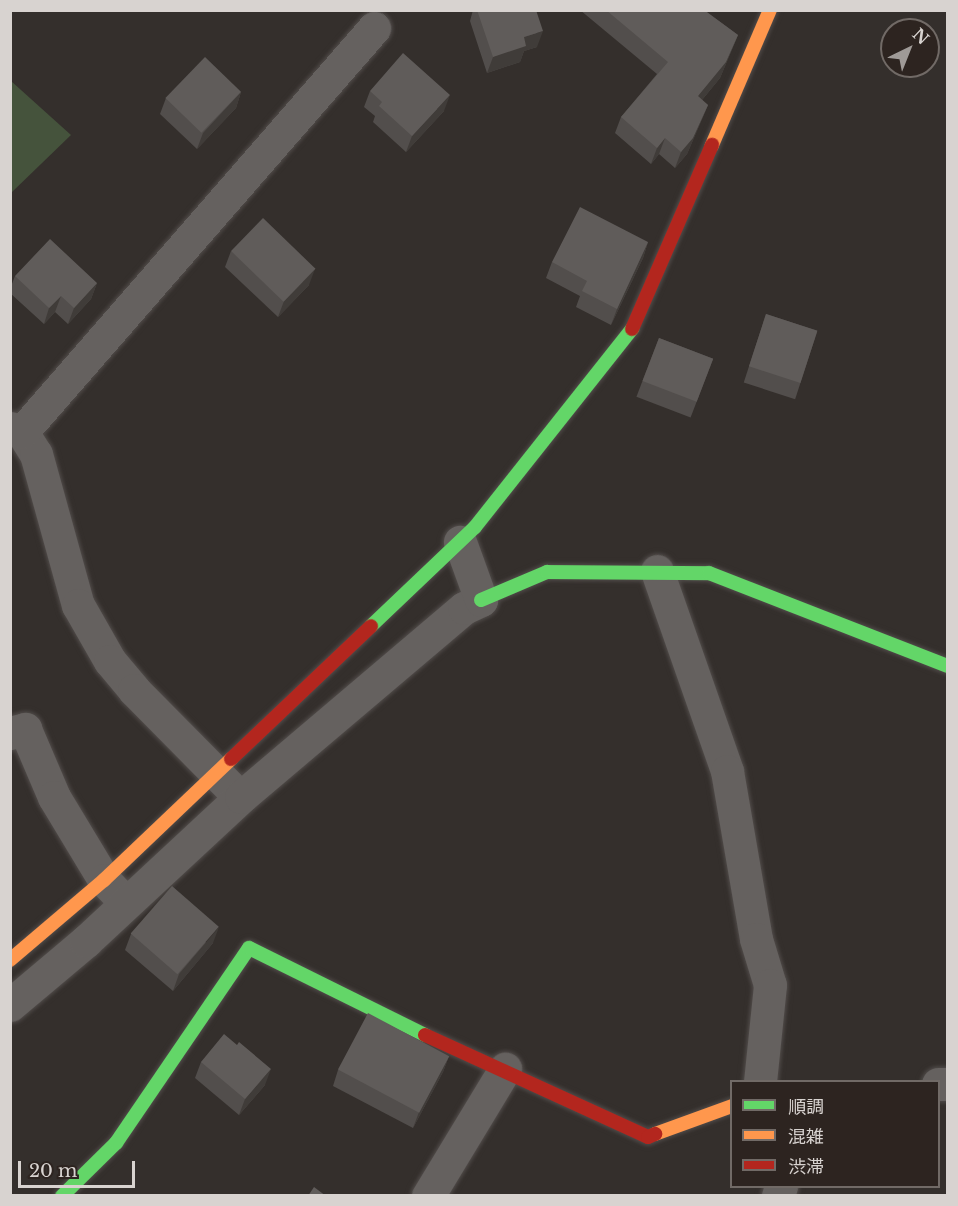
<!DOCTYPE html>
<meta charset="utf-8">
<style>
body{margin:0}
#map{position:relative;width:958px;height:1206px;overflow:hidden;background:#342f2c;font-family:"Libre Baskerville","Noto Sans JP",serif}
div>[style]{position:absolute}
.green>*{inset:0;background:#45533c}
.roads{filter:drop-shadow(0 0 2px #514c4a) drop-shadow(0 0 2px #514c4a)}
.street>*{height:33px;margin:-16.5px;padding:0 16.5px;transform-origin:16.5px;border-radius:16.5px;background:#65615f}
.fast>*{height:14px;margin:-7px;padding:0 7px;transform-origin:7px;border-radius:7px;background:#63d668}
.slow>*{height:14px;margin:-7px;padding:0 7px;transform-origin:7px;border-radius:7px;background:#ff974d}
.jam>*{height:14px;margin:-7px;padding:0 7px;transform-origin:7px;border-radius:7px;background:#b3261e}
.wall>*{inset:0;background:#524e4c;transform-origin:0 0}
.shaded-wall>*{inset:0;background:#403c39}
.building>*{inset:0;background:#605c5a;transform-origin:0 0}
span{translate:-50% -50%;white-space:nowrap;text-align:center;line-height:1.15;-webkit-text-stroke:5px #2d2420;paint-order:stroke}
.frame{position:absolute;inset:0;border:12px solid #d8d3d0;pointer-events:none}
.legend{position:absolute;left:730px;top:1080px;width:210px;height:108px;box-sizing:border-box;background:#2d2420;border:2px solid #716a66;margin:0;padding:8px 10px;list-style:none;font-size:18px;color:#d8d3d0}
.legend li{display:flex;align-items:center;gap:12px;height:30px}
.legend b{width:30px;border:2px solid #716a66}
.north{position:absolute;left:880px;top:18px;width:60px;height:60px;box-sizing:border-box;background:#2d2420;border:2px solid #716a66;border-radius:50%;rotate:43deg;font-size:16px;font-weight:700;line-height:24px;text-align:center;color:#d8d3d0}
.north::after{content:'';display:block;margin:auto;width:21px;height:27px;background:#9f9a97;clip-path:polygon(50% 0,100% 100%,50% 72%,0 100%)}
.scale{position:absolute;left:18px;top:1161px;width:117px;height:27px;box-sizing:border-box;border:3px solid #d8d3d0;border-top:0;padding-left:8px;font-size:18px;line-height:21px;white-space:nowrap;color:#d8d3d0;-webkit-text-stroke:4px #2d2420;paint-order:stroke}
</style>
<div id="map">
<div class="green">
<i style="clip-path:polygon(11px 81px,71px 135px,11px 193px)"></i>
</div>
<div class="roads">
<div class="street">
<i style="left:10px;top:428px;width:13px;rotate:18deg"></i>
<i style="left:22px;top:432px;width:26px;rotate:58deg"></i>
<i style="left:36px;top:454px;width:157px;rotate:74.5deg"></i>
<i style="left:78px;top:605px;width:64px;rotate:60.3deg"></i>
<i style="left:110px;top:661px;width:38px;rotate:50deg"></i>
<i style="left:134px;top:690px;width:145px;rotate:45.3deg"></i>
<i style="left:22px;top:432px;width:536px;rotate:-48.93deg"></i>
<i style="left:657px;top:571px;width:212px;rotate:70.7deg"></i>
<i style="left:727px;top:771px;width:170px;rotate:80.2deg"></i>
<i style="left:756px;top:939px;width:48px;rotate:73.1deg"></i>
<i style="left:770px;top:985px;width:98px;rotate:95.9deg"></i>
<i style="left:10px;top:733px;width:16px;rotate:-15deg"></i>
<i style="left:25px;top:729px;width:74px;rotate:66.9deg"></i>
<i style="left:54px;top:797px;width:97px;rotate:58.9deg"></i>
<i style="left:104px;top:880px;width:29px;rotate:46deg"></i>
<i style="left:10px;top:1005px;width:99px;rotate:-40.1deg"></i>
<i style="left:86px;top:941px;width:212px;rotate:-42.9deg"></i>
<i style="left:241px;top:797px;width:292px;rotate:-40.3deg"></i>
<i style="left:464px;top:608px;width:19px;rotate:-25deg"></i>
<i style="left:481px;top:600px;width:62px;rotate:-109.9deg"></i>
<i style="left:938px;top:1084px;width:10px"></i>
<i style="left:428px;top:1196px;width:149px;rotate:-58.8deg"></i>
<i style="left:778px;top:1196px;width:10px;rotate:-73deg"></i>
</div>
<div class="fast">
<i style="left:481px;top:600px;width:72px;rotate:-23deg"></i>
<i style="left:547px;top:572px;width:162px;rotate:0.4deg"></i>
<i style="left:709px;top:573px;width:256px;rotate:21.3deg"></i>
<i style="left:371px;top:626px;width:144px;rotate:-43.6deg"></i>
<i style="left:475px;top:527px;width:253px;rotate:-51.6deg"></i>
<i style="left:62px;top:1196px;width:76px;rotate:-44.5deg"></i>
<i style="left:116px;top:1143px;width:236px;rotate:-55.7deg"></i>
<i style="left:249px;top:948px;width:196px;rotate:26.3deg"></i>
</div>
<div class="slow">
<i style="left:712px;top:145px;width:147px;rotate:-66.8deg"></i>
<i style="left:10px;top:960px;width:123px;rotate:-40.4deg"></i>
<i style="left:104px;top:880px;width:175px;rotate:-43.6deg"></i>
<i style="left:655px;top:1134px;width:82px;rotate:-20deg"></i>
</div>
<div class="jam">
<i style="left:632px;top:329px;width:201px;rotate:-66.5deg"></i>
<i style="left:231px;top:759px;width:193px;rotate:-43.5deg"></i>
<i style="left:425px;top:1035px;width:245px;rotate:24.6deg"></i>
<i style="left:648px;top:1137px;width:8px;rotate:-23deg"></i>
</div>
</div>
<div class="wall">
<i style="clip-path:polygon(473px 10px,536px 10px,537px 47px,524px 51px,520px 62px,487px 73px,470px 21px)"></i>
<i style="clip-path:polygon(580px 10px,704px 10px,738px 35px,720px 78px,702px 100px,708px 105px,687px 154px,675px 168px,659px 154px,651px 164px,615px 133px,621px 117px,657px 74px)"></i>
<i style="clip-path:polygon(370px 91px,444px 111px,406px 152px,373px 122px,375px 116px,364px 107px)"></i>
<i style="clip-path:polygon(241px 92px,236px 108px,197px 149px,160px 114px,166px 98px)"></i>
<i style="clip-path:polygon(648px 242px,643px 258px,611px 325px,576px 307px,580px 296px,546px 278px,552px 262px)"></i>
<i style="clip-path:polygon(231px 251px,309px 285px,278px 317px,225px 267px)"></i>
<i style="clip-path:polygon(15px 276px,97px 283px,91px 299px,68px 324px,55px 312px,44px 324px,10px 293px,10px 289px)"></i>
<i style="left:766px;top:314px;width:54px;height:72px;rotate:18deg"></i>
<i style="left:659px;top:338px;width:58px;height:63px;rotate:21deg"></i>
<i style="clip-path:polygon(131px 934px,213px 943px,173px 991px,125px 950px)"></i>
<i style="clip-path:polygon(237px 1045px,265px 1085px,239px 1115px,195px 1078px,201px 1062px)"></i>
<i style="clip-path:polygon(449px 1056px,443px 1072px,413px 1128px,333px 1086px,338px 1070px)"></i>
</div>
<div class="shaded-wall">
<i style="clip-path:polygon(543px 31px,537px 47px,524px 51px,520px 62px,487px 73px,493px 57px,524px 37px)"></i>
<i style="clip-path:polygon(738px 35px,720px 78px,692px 112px,698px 96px)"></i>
<i style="clip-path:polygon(241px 92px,236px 108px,197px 149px,203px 133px)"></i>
<i style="clip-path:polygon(450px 95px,444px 111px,406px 152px,412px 136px)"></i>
<i style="clip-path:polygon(708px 105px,687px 154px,675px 168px,681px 152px)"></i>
<i style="clip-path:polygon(665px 138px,659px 154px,651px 164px,657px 148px)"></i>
<i style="clip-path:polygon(648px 242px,643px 258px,611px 325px,617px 309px)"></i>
<i style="clip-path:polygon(315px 269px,309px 285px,278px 317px,284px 301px)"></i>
<i style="clip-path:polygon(97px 283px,91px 299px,68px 324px,74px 308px)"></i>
<i style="clip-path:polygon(61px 296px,55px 312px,44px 324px,49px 308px)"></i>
<i style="clip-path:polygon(219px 927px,213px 943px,173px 991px,179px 974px)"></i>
<i style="clip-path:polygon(449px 1056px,443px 1072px,413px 1128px,419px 1112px)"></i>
<i style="clip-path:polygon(271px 1069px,265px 1085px,239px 1115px,245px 1099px)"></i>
</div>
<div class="building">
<i style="clip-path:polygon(477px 10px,536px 10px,543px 31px,524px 37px,526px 46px,493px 57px)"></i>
<i style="clip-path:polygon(606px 10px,704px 10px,738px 35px,726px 62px,698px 96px,708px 105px,693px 138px,681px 152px,665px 138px,657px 148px,621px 117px,668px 62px)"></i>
<i style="clip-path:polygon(403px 53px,450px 95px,412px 136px,379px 106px,382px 102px,370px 91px)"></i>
<i style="left:205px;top:57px;width:50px;height:57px;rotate:44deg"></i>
<i style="clip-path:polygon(580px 207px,648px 242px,617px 309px,582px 291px,587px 281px,552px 262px)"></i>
<i style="left:263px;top:218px;width:73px;height:46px;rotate:44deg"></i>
<i style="clip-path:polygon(50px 239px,97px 283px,74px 308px,61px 296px,49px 308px,15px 276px)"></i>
<i style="left:766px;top:314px;width:54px;height:55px;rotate:18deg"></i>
<i style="left:659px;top:338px;width:58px;height:46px;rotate:21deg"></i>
<i style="left:172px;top:886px;width:62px;height:63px;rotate:41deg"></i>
<i style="left:368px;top:1013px;width:92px;height:64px;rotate:28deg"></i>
<i style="clip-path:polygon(224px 1034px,237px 1045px,239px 1042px,271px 1069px,245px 1099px,201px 1062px)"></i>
<i style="clip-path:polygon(314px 1187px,326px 1196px,308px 1196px)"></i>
</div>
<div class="frame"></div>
<ul class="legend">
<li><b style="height:8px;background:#63d668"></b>順調</li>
<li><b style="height:8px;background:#ff974d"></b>混雑</li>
<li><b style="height:8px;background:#b3261e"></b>渋滞</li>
</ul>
<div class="north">N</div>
<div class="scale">20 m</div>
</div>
